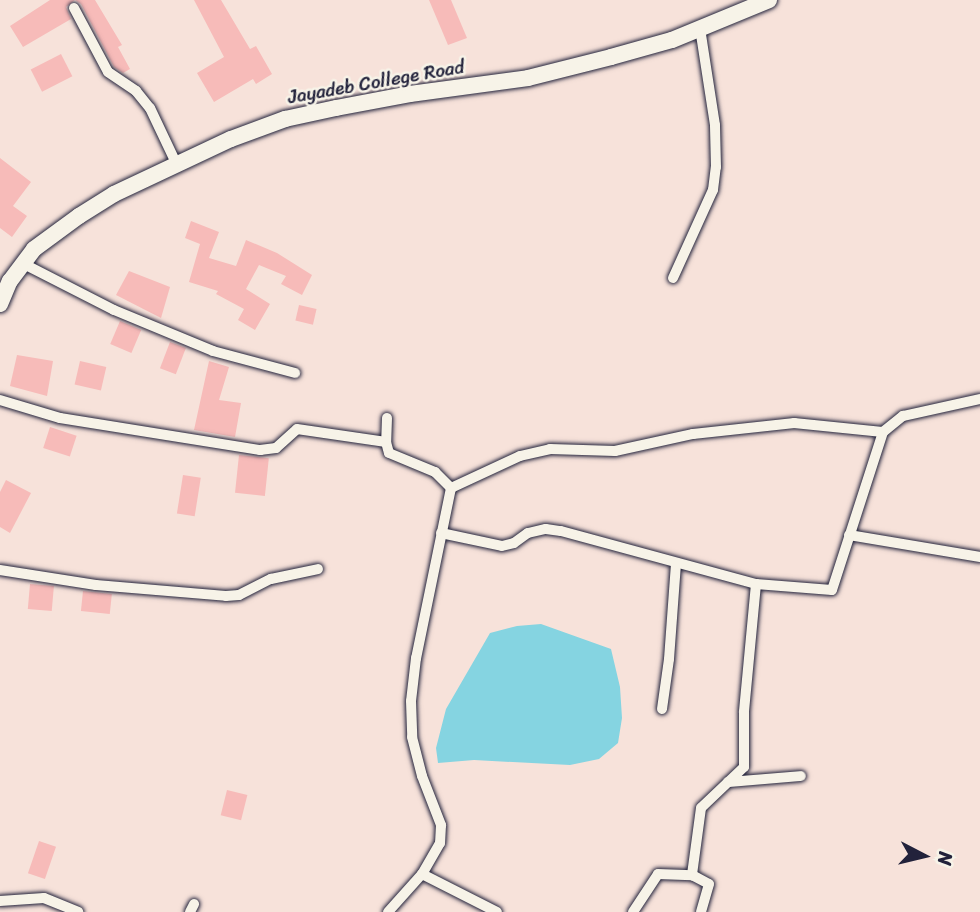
<!DOCTYPE html>
<style>
body{margin:0}
#map{position:relative;width:980px;height:912px;overflow:hidden;background:#f7e2da;font-family:Sriracha,sans-serif}
div>[style]{position:absolute}
.water>*{inset:0;background:#85d4e1}
.building>*{inset:0;background:#f7bbb9;transform-origin:0 0}
.roads{filter:drop-shadow(0 0 2px #22223b) drop-shadow(0 0 2px #22223b)}
.street>*{height:10px;margin:-5px;padding:0 5px;transform-origin:5px;border-radius:5px;background:#f7f3e8}
.secondary>*{height:16px;margin:-8px;padding:0 8px;transform-origin:8px;border-radius:8px;background:#f7f3e8}
span{translate:-50% -50%;white-space:nowrap;text-align:center;line-height:1.15;-webkit-text-stroke:5px #f7f3e8;paint-order:stroke}
.street-label{font-size:19px;color:#22223b}
.north{position:absolute;left:889px;top:821px;width:70px;height:70px;-webkit-text-stroke:5px #f7f3e8;paint-order:stroke;rotate:97deg;font-size:19px;font-weight:700;line-height:28px;text-align:center;color:#22223b}
.north::after{content:'';display:block;margin:auto;width:24px;height:32px;background:#22223b;clip-path:polygon(50% 0,100% 100%,50% 72%,0 100%)}
</style>
<div id="map">
<div class="water">
<i style="clip-path:polygon(541px 624px,611px 649px,620px 687px,622px 718px,618px 743px,599px 759px,570px 765px,474px 760px,438px 763px,436px 748px,446px 709px,490px 633px,517px 626px)"></i>
</div>
<div class="building">
<i style="clip-path:polygon(50px 0,95px 0,122px 45px,118px 47px,130px 69px,123px 73px,114px 67px,81px 4px,75px 0,66px 7px,71px 19px,23px 47px,10px 26px)"></i>
<i style="clip-path:polygon(194px 0,221px 0,250px 49px,256px 46px,272px 74px,256px 84px,253px 79px,214px 102px,197px 73px,224px 57px)"></i>
<i style="clip-path:polygon(429px 0,451px 0,467px 38px,448px 45px)"></i>
<i style="left:61px;top:54px;width:25px;height:34px;rotate:63deg"></i>
<i style="clip-path:polygon(0 158px,31px 182px,13px 206px,27px 216px,12px 237px,0 228px)"></i>
<i style="clip-path:polygon(191px 221px,219px 232px,209px 258px,236px 266px,246px 240px,277px 253px,312px 275px,302px 295px,281px 284px,286px 276px,259px 265px,246px 289px,270px 304px,255px 330px,238px 320px,244px 309px,216px 294px,218px 291px,189px 282px,200px 244px,185px 238px)"></i>
<i style="clip-path:polygon(129px 271px,170px 287px,161px 318px,116px 295px)"></i>
<i style="left:299px;top:305px;width:18px;height:16px;rotate:13deg"></i>
<i style="left:120px;top:321px;width:23px;height:25px;rotate:23deg"></i>
<i style="left:170px;top:342px;width:17px;height:28px;rotate:21deg"></i>
<i style="clip-path:polygon(17px 355px,53px 361px,47px 396px,10px 386px)"></i>
<i style="left:80px;top:361px;width:27px;height:24px;rotate:13deg"></i>
<i style="clip-path:polygon(209px 361px,229px 367px,219px 400px,241px 403px,235px 437px,194px 430px)"></i>
<i style="left:50px;top:427px;width:28px;height:22px;rotate:18deg"></i>
<i style="left:239px;top:455px;width:30px;height:38px;rotate:6deg"></i>
<i style="left:183px;top:475px;width:18px;height:39px;rotate:9deg"></i>
<i style="clip-path:polygon(6px 480px,31px 493px,10px 533px,0 527px,0 492px)"></i>
<i style="left:30px;top:584px;width:24px;height:25px;rotate:5deg"></i>
<i style="left:83px;top:591px;width:29px;height:20px;rotate:6deg"></i>
<i style="left:227px;top:790px;width:21px;height:26px;rotate:14deg"></i>
<i style="left:39px;top:841px;width:18px;height:34px;rotate:19deg"></i>
</div>
<div class="roads">
<div class="street">
<i style="left:74px;top:8px;width:72px;rotate:62deg"></i>
<i style="left:108px;top:72px;width:34px;rotate:34deg"></i>
<i style="left:136px;top:91px;width:22px;rotate:51deg"></i>
<i style="left:150px;top:108px;width:63px;rotate:64.7deg"></i>
<i style="left:22px;top:263px;width:103px;rotate:27.1deg"></i>
<i style="left:114px;top:310px;width:107px;rotate:22.5deg"></i>
<i style="left:213px;top:351px;width:85px;rotate:15deg"></i>
<i style="left:673px;top:278px;width:97px;rotate:-65.6deg"></i>
<i style="left:713px;top:190px;width:23px;rotate:-83deg"></i>
<i style="left:716px;top:167px;width:42px;rotate:-91.4deg"></i>
<i style="left:715px;top:125px;width:98px;rotate:-98.8deg"></i>
<i style="left:0;top:400px;width:63px;rotate:16.7deg"></i>
<i style="left:60px;top:418px;width:203px;rotate:9.1deg"></i>
<i style="left:260px;top:450px;width:16px;rotate:-7deg"></i>
<i style="left:276px;top:448px;width:28px;rotate:-42deg"></i>
<i style="left:297px;top:429px;width:90px;rotate:8.3deg"></i>
<i style="left:387px;top:418px;width:24px;rotate:92deg"></i>
<i style="left:386px;top:442px;width:11px;rotate:75deg"></i>
<i style="left:389px;top:453px;width:50px;rotate:22.4deg"></i>
<i style="left:435px;top:472px;width:23px;rotate:45deg"></i>
<i style="left:451px;top:488px;width:174px;rotate:101.6deg"></i>
<i style="left:416px;top:658px;width:43px;rotate:96.6deg"></i>
<i style="left:411px;top:701px;width:36px;rotate:88deg"></i>
<i style="left:412px;top:737px;width:40px;rotate:75.6deg"></i>
<i style="left:422px;top:776px;width:53px;rotate:68.8deg"></i>
<i style="left:441px;top:825px;width:18px;rotate:93deg"></i>
<i style="left:440px;top:843px;width:36px;rotate:120deg"></i>
<i style="left:422px;top:874px;width:51px;rotate:131.8deg"></i>
<i style="left:451px;top:488px;width:76px;rotate:-24.9deg"></i>
<i style="left:520px;top:456px;width:31px;rotate:-13deg"></i>
<i style="left:550px;top:449px;width:65px;rotate:1.8deg"></i>
<i style="left:615px;top:451px;width:80px;rotate:-12.3deg"></i>
<i style="left:693px;top:434px;width:102px;rotate:-6.2deg"></i>
<i style="left:794px;top:423px;width:89px;rotate:5.8deg"></i>
<i style="left:441px;top:533px;width:62px;rotate:12deg"></i>
<i style="left:502px;top:546px;width:12px;rotate:-14deg"></i>
<i style="left:514px;top:543px;width:17px;rotate:-36deg"></i>
<i style="left:528px;top:533px;width:18px;rotate:-13deg"></i>
<i style="left:546px;top:529px;width:15px;rotate:8deg"></i>
<i style="left:561px;top:531px;width:202px;rotate:15.2deg"></i>
<i style="left:756px;top:584px;width:129px;rotate:95.4deg"></i>
<i style="left:744px;top:712px;width:55px;rotate:90deg"></i>
<i style="left:744px;top:767px;width:59px;rotate:136.4deg"></i>
<i style="left:701px;top:808px;width:68px;rotate:97.7deg"></i>
<i style="left:849px;top:535px;width:133px;rotate:9.5deg"></i>
<i style="left:0;top:570px;width:97px;rotate:8.9deg"></i>
<i style="left:96px;top:585px;width:130px;rotate:4.8deg"></i>
<i style="left:226px;top:596px;width:13px;rotate:-4deg"></i>
<i style="left:239px;top:595px;width:36px;rotate:-27deg"></i>
<i style="left:271px;top:579px;width:48px;rotate:-12deg"></i>
<i style="left:756px;top:584px;width:76px;rotate:4.5deg"></i>
<i style="left:832px;top:590px;width:166px;rotate:-72.1deg"></i>
<i style="left:883px;top:432px;width:26px;rotate:-39deg"></i>
<i style="left:903px;top:416px;width:79px;rotate:-12.4deg"></i>
<i style="left:662px;top:709px;width:50px;rotate:-82deg"></i>
<i style="left:669px;top:659px;width:96px;rotate:-85.8deg"></i>
<i style="left:728px;top:782px;width:73px;rotate:-4.7deg"></i>
<i style="left:422px;top:874px;width:84px;rotate:26.9deg"></i>
<i style="left:0;top:901px;width:44px;rotate:-3.9deg"></i>
<i style="left:44px;top:898px;width:37px;rotate:22deg"></i>
<i style="left:190px;top:912px;width:9px;rotate:-63deg"></i>
<i style="left:633px;top:912px;width:45px;rotate:-56.7deg"></i>
<i style="left:658px;top:874px;width:34px;rotate:2deg"></i>
<i style="left:692px;top:875px;width:19px;rotate:28deg"></i>
<i style="left:709px;top:884px;width:29px;rotate:106deg"></i>
</div>
<div class="secondary">
<i style="left:0;top:304px;width:25px;rotate:-67deg"></i>
<i style="left:10px;top:281px;width:40px;rotate:-53deg"></i>
<i style="left:34px;top:249px;width:56px;rotate:-36.3deg"></i>
<i style="left:79px;top:216px;width:41px;rotate:-32.2deg"></i>
<i style="left:114px;top:194px;width:129px;rotate:-25.2deg"></i>
<i style="left:231px;top:139px;width:58px;rotate:-20.3deg"></i>
<i style="left:285px;top:119px;width:52px;rotate:-12.2deg"></i>
<i style="left:336px;top:108px;width:75px;rotate:-10.7deg"></i>
<i style="left:410px;top:94px;width:119px;rotate:-7.7deg"></i>
<i style="left:528px;top:78px;width:86px;rotate:-14.2deg"></i>
<i style="left:611px;top:57px;width:63px;rotate:-15.6deg"></i>
<i style="left:672px;top:40px;width:105px;rotate:-22.4deg"></i>
</div>
</div>
<div class="street-label">
<span style="left:376px;top:82px;rotate:-10deg">Jayadeb College Road</span>
</div>
<div class="north">N</div>
</div>
